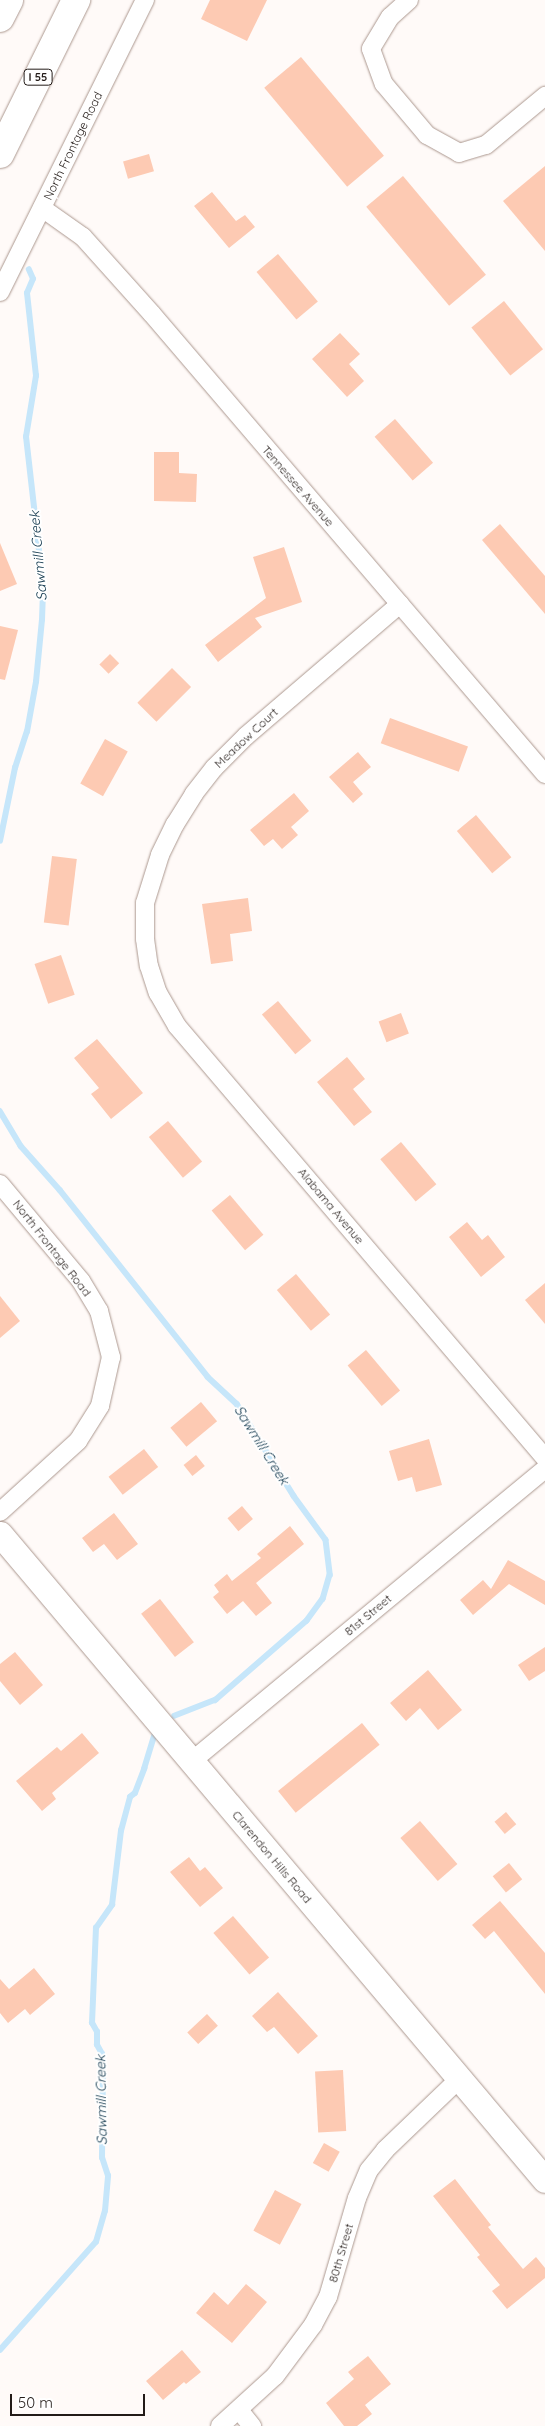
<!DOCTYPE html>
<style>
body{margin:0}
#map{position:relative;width:545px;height:2426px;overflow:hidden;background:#fffaf8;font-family:Quicksand,sans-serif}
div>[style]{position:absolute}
.stream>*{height:5.5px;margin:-2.75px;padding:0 2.75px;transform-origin:2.75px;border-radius:2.75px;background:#c6e6fa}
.building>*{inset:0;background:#fdcab3;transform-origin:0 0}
.roads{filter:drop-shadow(0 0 1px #ac988f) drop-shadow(0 0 1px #ac988f)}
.street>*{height:18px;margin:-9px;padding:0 9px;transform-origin:9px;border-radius:9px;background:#fff}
.secondary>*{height:25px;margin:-12.5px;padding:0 12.5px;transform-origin:12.5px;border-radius:12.5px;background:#fff}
.highway>*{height:28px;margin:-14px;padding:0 14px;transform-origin:14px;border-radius:14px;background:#fff}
span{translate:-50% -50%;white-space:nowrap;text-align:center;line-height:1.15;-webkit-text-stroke:4px #fff;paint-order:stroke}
.shield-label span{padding:1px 4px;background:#fff;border:1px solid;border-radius:4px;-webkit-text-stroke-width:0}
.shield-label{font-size:11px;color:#231b18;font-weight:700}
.street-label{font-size:12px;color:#231b18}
.water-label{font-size:14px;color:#153a4f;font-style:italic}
.scale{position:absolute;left:10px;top:2394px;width:135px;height:22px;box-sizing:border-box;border:2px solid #231b18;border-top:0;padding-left:6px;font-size:15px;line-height:18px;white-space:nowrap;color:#231b18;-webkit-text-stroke:4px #fff;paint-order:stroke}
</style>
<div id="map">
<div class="stream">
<i style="left:0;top:841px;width:75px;rotate:-78.4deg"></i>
<i style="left:15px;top:768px;width:38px;rotate:-72deg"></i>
<i style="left:27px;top:732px;width:51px;rotate:-79.8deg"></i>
<i style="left:36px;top:682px;width:62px;rotate:-84.5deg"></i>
<i style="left:42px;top:620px;width:34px;rotate:-88deg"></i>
<i style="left:43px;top:586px;width:150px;rotate:-96.5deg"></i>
<i style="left:26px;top:437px;width:62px;rotate:-80.7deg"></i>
<i style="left:36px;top:376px;width:83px;rotate:-96.2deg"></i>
<i style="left:27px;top:293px;width:15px;rotate:-67deg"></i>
<i style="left:33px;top:279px;width:10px;rotate:-114deg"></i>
<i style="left:0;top:1111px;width:41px;rotate:59deg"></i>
<i style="left:21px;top:1146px;width:59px;rotate:48.4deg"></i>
<i style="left:60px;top:1190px;width:238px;rotate:51.6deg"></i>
<i style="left:208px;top:1377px;width:40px;rotate:43deg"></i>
<i style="left:237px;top:1404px;width:108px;rotate:58.2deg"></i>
<i style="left:294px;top:1496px;width:54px;rotate:54deg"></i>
<i style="left:326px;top:1540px;width:35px;rotate:83deg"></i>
<i style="left:330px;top:1575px;width:25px;rotate:106deg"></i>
<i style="left:323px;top:1599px;width:27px;rotate:126deg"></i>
<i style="left:307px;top:1621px;width:121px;rotate:139deg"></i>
<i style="left:216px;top:1700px;width:44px;rotate:158.7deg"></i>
<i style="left:0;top:2350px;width:144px;rotate:-48.4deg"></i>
<i style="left:96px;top:2242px;width:32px;rotate:-74deg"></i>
<i style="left:105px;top:2211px;width:35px;rotate:-85deg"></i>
<i style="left:108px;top:2176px;width:19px;rotate:-108deg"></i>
<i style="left:102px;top:2158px;width:93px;rotate:-89.4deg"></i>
<i style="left:103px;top:2065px;width:11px;rotate:-95deg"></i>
<i style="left:102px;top:2054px;width:10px;rotate:-119deg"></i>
<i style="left:97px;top:2045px;width:13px;rotate:-90deg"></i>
<i style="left:97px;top:2032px;width:10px;rotate:-119deg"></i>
<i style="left:92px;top:2023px;width:95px;rotate:-87.6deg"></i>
<i style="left:96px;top:1928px;width:28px;rotate:-55deg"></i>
<i style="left:112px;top:1905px;width:75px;rotate:-83.1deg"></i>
<i style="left:121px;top:1831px;width:35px;rotate:-75deg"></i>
<i style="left:130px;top:1797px;width:6px;rotate:-39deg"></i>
<i style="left:135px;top:1793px;width:26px;rotate:-69deg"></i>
<i style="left:144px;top:1769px;width:37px;rotate:-73deg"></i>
</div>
<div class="building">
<i style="clip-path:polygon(210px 0,267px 0,247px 41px,201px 19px)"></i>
<i style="left:301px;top:57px;width:129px;height:48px;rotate:50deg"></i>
<i style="left:149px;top:154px;width:18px;height:27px;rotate:74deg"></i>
<i style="clip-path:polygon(545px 166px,545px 251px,503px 201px)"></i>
<i style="left:403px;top:176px;width:129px;height:48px;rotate:50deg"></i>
<i style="clip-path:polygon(212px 192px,236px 221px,245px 215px,255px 227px,229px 248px,194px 206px)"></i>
<i style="left:278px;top:254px;width:62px;height:28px;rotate:50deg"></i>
<i style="left:504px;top:301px;width:62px;height:42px;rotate:51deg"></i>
<i style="clip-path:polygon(340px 333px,360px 354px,349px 364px,364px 381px,347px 397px,312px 359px)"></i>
<i style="left:395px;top:419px;width:58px;height:27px;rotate:49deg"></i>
<i style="clip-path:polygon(154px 452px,179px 452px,179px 473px,197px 474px,196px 502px,154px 501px)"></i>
<i style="clip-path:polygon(500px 524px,545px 576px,545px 614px,482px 540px)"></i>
<i style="clip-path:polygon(0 543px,17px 584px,0 591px)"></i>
<i style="clip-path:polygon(284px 547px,302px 602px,255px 618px,262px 627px,218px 662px,205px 645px,266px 598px,253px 557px)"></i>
<i style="clip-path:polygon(0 626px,18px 630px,5px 680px,0 679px)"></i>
<i style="left:110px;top:654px;width:13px;height:15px;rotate:45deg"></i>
<i style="left:172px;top:668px;width:27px;height:49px;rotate:45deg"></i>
<i style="left:390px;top:718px;width:83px;height:27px;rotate:20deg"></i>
<i style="left:105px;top:739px;width:26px;height:51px;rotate:29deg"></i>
<i style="clip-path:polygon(358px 752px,371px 767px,353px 782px,363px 794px,353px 803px,329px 777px)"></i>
<i style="clip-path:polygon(294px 793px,309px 811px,291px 827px,298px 835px,282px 849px,273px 839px,264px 846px,250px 830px)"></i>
<i style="left:476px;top:815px;width:55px;height:25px;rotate:50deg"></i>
<i style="left:52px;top:856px;width:25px;height:67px;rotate:7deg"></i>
<i style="clip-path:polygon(248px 898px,252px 931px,230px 934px,233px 961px,211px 964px,202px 904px)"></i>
<i style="left:61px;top:955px;width:42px;height:28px;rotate:71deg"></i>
<i style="left:278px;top:1001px;width:52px;height:21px;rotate:50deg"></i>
<i style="left:401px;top:1013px;width:22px;height:24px;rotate:69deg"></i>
<i style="clip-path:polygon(97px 1039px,143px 1093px,111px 1119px,91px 1094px,99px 1088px,74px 1058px)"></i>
<i style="clip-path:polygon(347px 1057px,365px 1079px,353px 1089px,372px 1112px,354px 1126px,317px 1082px)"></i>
<i style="left:168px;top:1121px;width:53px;height:25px;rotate:50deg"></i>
<i style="left:401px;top:1142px;width:55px;height:27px;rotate:50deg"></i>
<i style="left:230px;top:1195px;width:52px;height:24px;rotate:50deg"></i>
<i style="clip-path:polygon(467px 1222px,482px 1240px,488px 1235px,505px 1257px,481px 1277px,449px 1237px)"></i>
<i style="left:296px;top:1274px;width:53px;height:25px;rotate:50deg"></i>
<i style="clip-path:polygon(545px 1283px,545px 1324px,525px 1300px)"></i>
<i style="clip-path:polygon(0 1296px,20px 1321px,0 1338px)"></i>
<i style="left:366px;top:1350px;width:53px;height:24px;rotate:50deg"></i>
<i style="left:201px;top:1402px;width:25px;height:40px;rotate:50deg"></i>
<i style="clip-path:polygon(429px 1439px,442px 1485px,416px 1492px,412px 1477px,398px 1481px,389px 1451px)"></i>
<i style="left:144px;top:1449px;width:23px;height:45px;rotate:52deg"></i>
<i style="left:196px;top:1455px;width:14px;height:16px;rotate:51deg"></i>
<i style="left:242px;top:1506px;width:17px;height:19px;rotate:50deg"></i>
<i style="clip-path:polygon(114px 1513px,138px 1544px,117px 1560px,104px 1544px,93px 1552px,82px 1538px)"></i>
<i style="clip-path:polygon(290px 1526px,304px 1544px,256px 1583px,272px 1603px,256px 1616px,243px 1601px,227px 1614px,213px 1597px,219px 1592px,214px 1585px,227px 1574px,232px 1581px,261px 1558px,257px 1554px)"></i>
<i style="clip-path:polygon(508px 1560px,545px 1581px,545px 1605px,509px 1584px,473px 1615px,460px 1600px,483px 1580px,491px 1589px)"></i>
<i style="left:160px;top:1599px;width:55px;height:24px;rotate:52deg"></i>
<i style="clip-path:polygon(545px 1647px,545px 1671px,529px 1681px,518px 1665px)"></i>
<i style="clip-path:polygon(15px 1652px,43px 1685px,20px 1705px,0 1681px,0 1664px)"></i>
<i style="clip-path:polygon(428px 1670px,462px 1710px,438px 1730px,420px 1708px,406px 1721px,390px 1703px)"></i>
<i style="left:362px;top:1723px;width:28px;height:108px;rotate:51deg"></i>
<i style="clip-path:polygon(82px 1733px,99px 1753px,52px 1793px,56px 1799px,42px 1811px,16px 1781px,57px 1747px,61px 1751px)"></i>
<i style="left:506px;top:1812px;width:16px;height:15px;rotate:50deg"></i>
<i style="left:420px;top:1821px;width:57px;height:26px;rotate:49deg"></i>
<i style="clip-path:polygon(189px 1857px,200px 1871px,205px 1867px,223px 1888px,200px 1907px,170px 1872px)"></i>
<i style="left:509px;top:1863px;width:21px;height:21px;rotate:51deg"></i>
<i style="clip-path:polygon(500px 1901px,545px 1953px,545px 1994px,494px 1931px,485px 1939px,472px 1925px)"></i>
<i style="left:233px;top:1916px;width:55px;height:26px;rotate:49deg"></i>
<i style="clip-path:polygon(34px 1968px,55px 1994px,30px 2015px,25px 2009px,8px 2023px,0 2013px,0 1979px,9px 1989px)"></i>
<i style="clip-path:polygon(278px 1992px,318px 2036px,298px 2054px,274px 2027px,267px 2032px,252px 2016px)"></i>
<i style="left:207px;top:2014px;width:16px;height:27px;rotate:47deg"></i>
<i style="left:343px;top:2070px;width:61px;height:28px;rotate:87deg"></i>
<i style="left:324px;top:2143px;width:18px;height:23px;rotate:29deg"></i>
<i style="clip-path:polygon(455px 2179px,491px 2225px,488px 2227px,523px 2269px,536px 2257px,545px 2268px,545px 2278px,507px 2309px,492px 2291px,500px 2285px,477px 2257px,480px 2255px,433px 2196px)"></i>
<i style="left:275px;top:2190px;width:30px;height:46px;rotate:28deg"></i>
<i style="clip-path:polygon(246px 2284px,267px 2302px,232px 2343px,196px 2313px,214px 2292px,228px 2305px)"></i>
<i style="clip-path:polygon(182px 2350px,201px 2372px,186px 2384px,184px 2382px,163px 2400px,146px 2381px)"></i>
<i style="clip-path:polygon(368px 2356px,391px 2384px,365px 2405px,372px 2414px,357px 2426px,344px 2426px,326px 2403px,354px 2379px,348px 2372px)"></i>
</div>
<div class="roads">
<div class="street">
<i style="left:409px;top:0;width:25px;rotate:138deg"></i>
<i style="left:390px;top:17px;width:37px;rotate:121deg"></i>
<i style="left:371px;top:49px;width:37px;rotate:70deg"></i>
<i style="left:384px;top:84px;width:67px;rotate:49.9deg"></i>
<i style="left:427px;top:135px;width:37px;rotate:29deg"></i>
<i style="left:459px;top:153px;width:28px;rotate:-17deg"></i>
<i style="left:486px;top:145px;width:77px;rotate:-39.7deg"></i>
<i style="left:42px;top:208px;width:50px;rotate:35.3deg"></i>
<i style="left:83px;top:237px;width:103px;rotate:48.1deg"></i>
<i style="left:152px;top:314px;width:605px;rotate:49.49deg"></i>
<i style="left:0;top:292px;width:326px;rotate:-63.6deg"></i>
<i style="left:400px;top:604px;width:203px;rotate:139.4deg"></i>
<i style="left:246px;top:736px;width:45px;rotate:135deg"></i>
<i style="left:214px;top:768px;width:33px;rotate:128deg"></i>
<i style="left:194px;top:794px;width:36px;rotate:122deg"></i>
<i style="left:175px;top:824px;width:34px;rotate:116deg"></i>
<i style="left:160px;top:855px;width:50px;rotate:107.4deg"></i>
<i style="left:145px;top:903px;width:36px;rotate:90deg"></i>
<i style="left:145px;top:939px;width:27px;rotate:82deg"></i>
<i style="left:149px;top:966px;width:28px;rotate:72deg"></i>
<i style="left:158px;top:993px;width:38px;rotate:60deg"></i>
<i style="left:177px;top:1026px;width:567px;rotate:49.57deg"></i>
<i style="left:0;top:1184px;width:126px;rotate:50.1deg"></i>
<i style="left:81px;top:1281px;width:35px;rotate:59deg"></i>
<i style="left:99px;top:1311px;width:48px;rotate:75.4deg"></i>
<i style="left:111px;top:1357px;width:50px;rotate:102.7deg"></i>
<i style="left:100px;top:1406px;width:41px;rotate:122.2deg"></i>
<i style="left:78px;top:1441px;width:105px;rotate:137.7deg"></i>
<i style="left:192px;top:1761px;width:458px;rotate:-39.6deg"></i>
<i style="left:239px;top:2410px;width:21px;rotate:51deg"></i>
<i style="left:220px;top:2426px;width:74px;rotate:-42.3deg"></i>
<i style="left:275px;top:2376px;width:64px;rotate:-53.3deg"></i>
<i style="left:313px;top:2325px;width:32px;rotate:-62deg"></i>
<i style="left:328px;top:2297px;width:103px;rotate:-73.7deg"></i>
<i style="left:357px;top:2198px;width:30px;rotate:-67deg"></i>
<i style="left:369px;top:2170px;width:26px;rotate:-51deg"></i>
<i style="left:385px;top:2150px;width:103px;rotate:-43.8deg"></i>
</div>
<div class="secondary">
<i style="left:0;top:1534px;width:845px;rotate:49.85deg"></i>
</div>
<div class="highway">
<i style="left:0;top:18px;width:20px;rotate:-63deg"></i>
<i style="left:0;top:154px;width:172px;rotate:-63.7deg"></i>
</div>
</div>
<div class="shield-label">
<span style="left:38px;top:77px">I 55</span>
</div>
<div class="street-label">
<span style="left:73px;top:146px;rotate:-64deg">North Frontage Road</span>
<span style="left:298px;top:486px;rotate:49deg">Tennessee Avenue</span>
<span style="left:246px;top:738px;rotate:-43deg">Meadow Court</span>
<span style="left:331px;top:1206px;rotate:50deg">Alabama Avenue</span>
<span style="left:52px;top:1248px;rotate:52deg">North Frontage Road</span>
<span style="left:368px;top:1615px;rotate:-40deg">81st Street</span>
<span style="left:272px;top:1857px;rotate:50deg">Clarendon Hills Road</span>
<span style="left:341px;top:2253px;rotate:-74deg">80th Street</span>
</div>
<div class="water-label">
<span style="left:38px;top:556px;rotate:-95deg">Sawmill Creek</span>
<span style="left:262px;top:1445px;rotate:58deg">Sawmill Creek</span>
<span style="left:101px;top:2100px;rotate:-91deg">Sawmill Creek</span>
</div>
<div class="scale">50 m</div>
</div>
